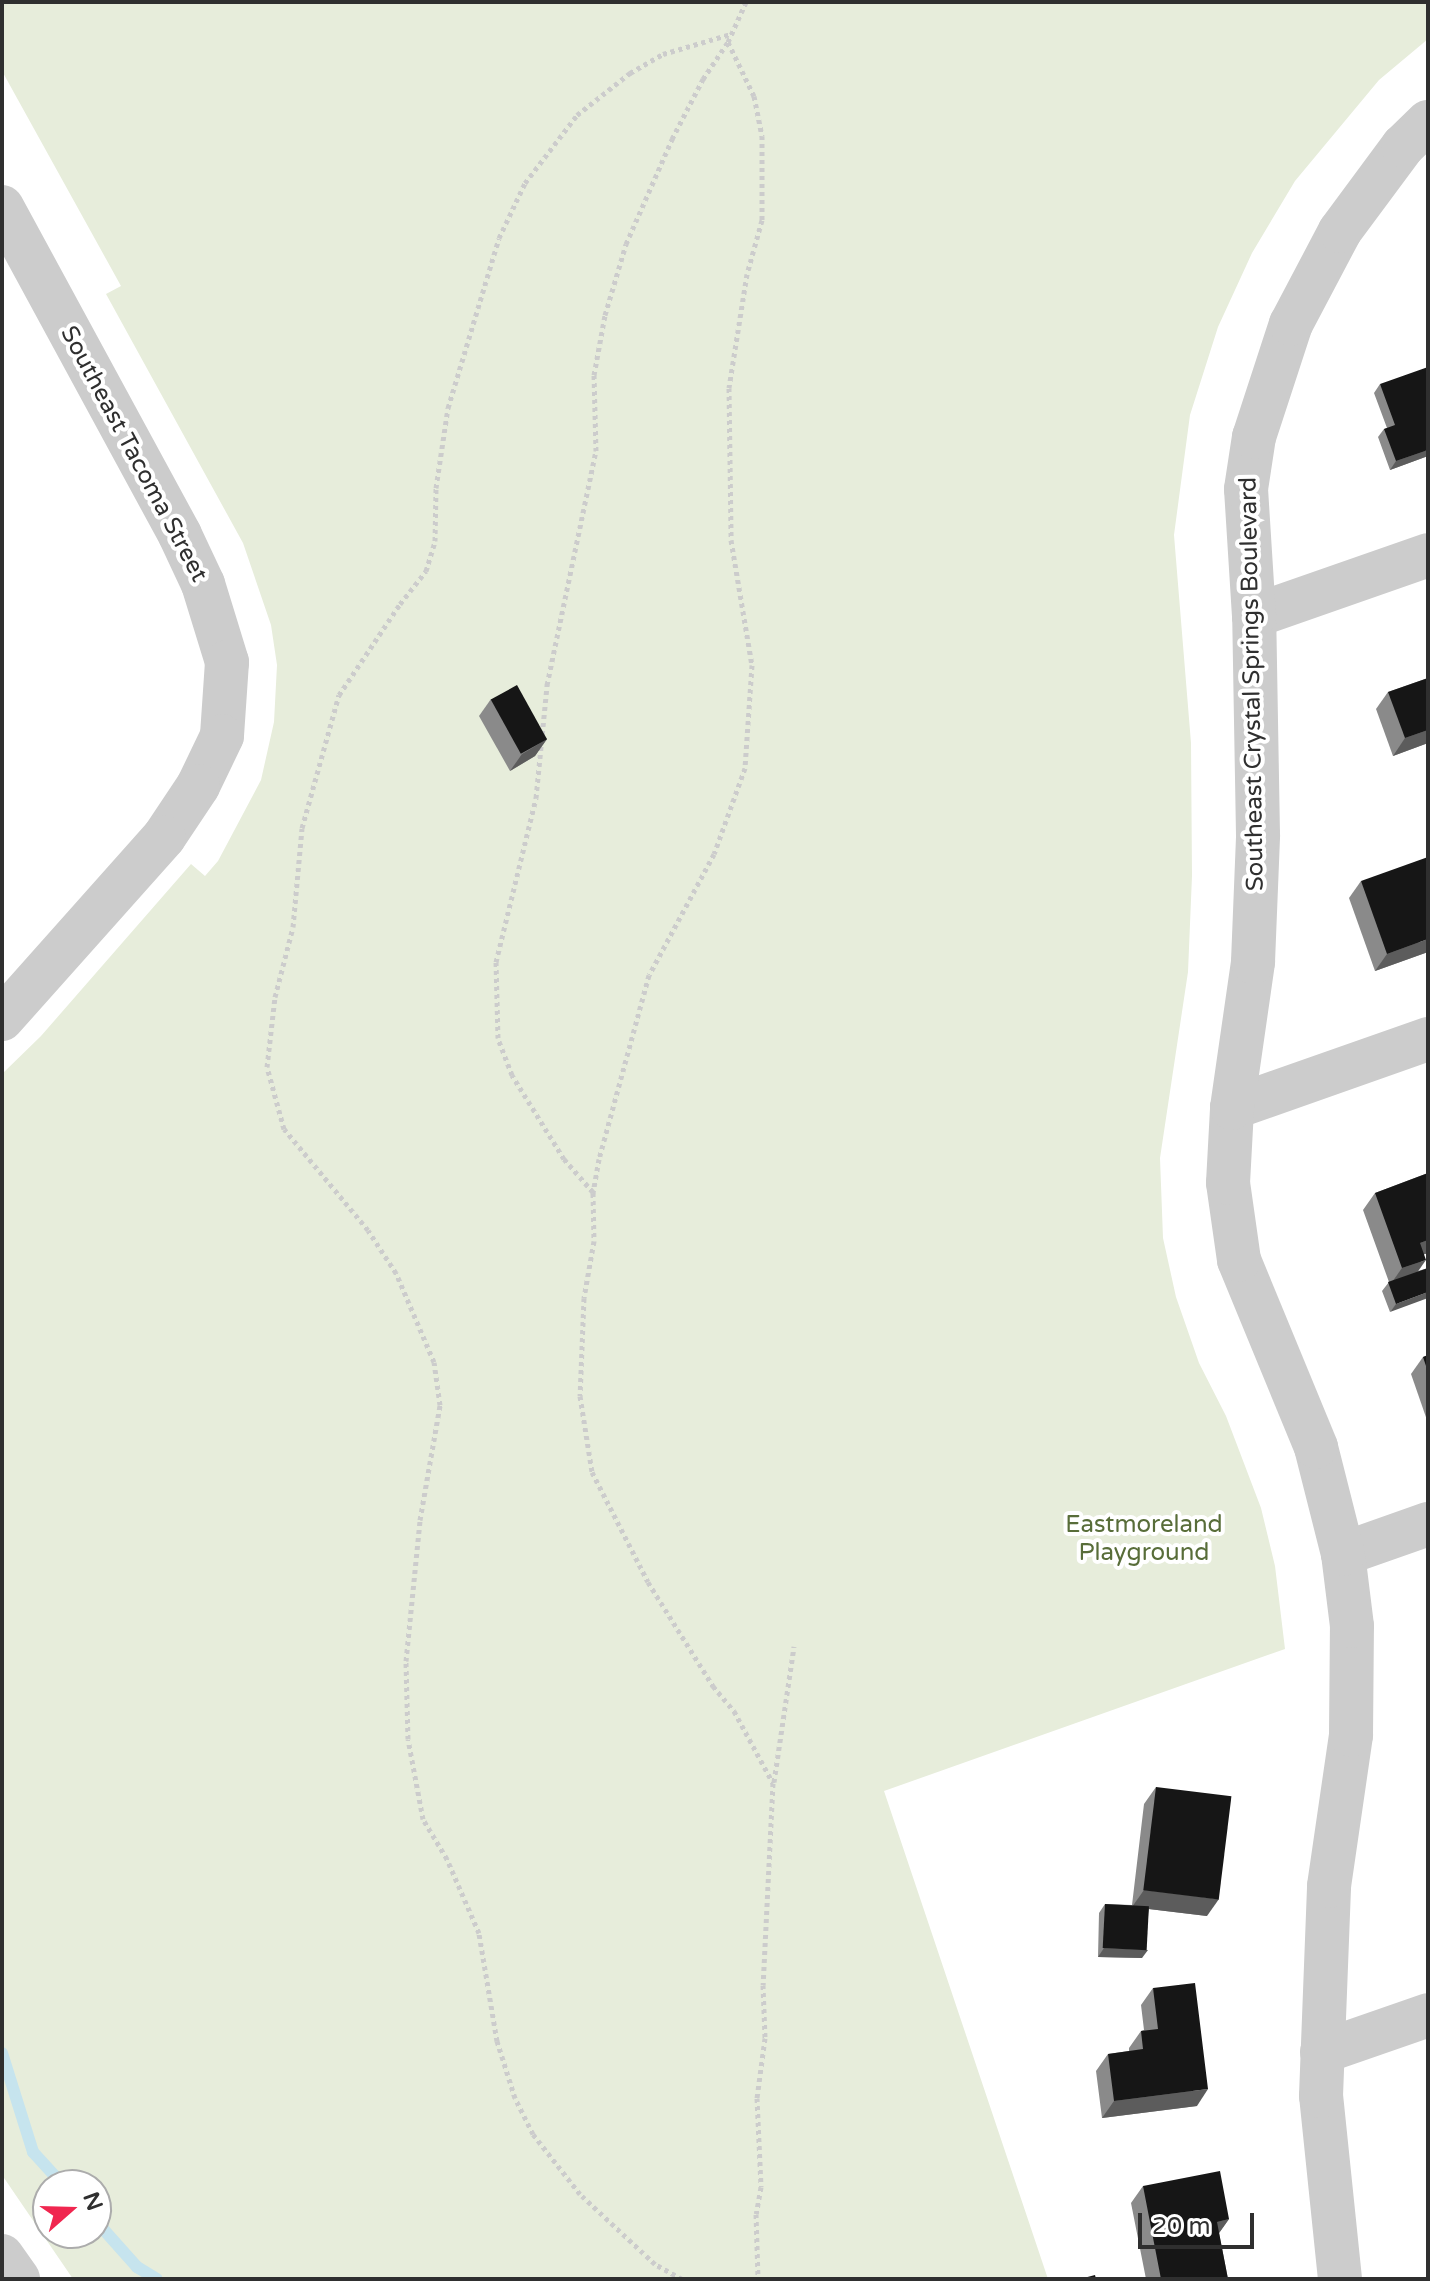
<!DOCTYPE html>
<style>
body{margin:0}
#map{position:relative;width:1430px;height:2281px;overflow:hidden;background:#fff;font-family:"Varela Round",sans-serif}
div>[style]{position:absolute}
.green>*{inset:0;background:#e7eddb}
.stream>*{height:12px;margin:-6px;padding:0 6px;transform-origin:6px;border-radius:6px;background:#c6e4ee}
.path>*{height:5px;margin-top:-2.5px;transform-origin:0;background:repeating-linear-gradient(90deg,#ccc 0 4px,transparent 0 8px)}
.minor>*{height:44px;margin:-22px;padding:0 22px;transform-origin:22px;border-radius:22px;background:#ccc}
.wall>*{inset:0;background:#8a8a8a}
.shaded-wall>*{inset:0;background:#5c5c5c}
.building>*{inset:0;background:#161616;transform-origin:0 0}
span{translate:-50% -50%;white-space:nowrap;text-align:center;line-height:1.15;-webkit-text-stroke:8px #fff;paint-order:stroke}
.street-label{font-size:24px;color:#2f2f2f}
.park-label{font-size:24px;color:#586d39}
.frame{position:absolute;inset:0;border:4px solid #2f2f2f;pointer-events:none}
.north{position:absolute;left:32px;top:2169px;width:80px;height:80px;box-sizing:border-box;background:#fff;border:2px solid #acacac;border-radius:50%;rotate:70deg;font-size:22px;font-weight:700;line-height:32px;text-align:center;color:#2f2f2f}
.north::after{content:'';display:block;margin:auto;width:28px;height:36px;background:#f0264f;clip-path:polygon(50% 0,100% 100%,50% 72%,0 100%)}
.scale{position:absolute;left:1138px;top:2213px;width:116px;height:36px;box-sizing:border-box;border:4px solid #2f2f2f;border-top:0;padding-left:10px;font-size:24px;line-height:28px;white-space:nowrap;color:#2f2f2f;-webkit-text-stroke:6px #fff;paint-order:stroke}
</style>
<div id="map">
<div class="green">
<i style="clip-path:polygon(evenodd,2px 2px,1428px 2px,1428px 39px,1379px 80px,1295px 181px,1252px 253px,1218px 327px,1190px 415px,1174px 535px,1191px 743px,1192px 876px,1188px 972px,1160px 1158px,1163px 1238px,1176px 1297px,1199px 1363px,1226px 1416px,1261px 1508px,1275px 1566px,1285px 1649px,884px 1791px,1048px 2279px,73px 2279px,2px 2175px,2px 1074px,41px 1036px,191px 864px,205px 876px,218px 861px,261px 780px,274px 722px,277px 665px,271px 625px,243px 543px,106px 294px,121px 286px,2px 71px,2px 2px,48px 2185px,96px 2185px,96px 2233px,48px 2233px,48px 2185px)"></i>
</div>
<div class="stream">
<i style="left:2px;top:2053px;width:104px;rotate:72.6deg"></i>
<i style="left:33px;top:2152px;width:45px;rotate:47.7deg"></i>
<i style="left:96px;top:2221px;width:62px;rotate:48.3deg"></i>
<i style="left:137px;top:2267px;width:23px;rotate:31deg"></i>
</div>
<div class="path">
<i style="left:728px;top:42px;width:60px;rotate:64.3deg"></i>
<i style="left:754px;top:96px;width:41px;rotate:78.7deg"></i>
<i style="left:762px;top:136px;width:84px;rotate:90deg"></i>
<i style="left:762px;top:220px;width:56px;rotate:105.5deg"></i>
<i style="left:747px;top:274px;width:115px;rotate:99deg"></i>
<i style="left:729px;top:388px;width:152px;rotate:89.2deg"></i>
<i style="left:731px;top:540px;width:127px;rotate:80.5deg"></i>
<i style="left:752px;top:665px;width:103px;rotate:93.9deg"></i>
<i style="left:745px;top:768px;width:91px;rotate:109.8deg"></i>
<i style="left:714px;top:854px;width:137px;rotate:118.2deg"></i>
<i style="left:649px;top:975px;width:191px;rotate:105.2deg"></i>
<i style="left:599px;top:1159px;width:35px;rotate:100deg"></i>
<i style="left:593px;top:1193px;width:48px;rotate:88.8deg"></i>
<i style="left:594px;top:1241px;width:58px;rotate:100deg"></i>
<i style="left:584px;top:1298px;width:98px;rotate:92.3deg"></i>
<i style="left:580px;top:1396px;width:77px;rotate:81deg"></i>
<i style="left:592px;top:1472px;width:123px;rotate:63deg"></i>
<i style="left:648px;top:1582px;width:123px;rotate:58deg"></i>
<i style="left:713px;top:1686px;width:33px;rotate:50deg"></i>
<i style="left:734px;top:1711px;width:82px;rotate:61.6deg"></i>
<i style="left:773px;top:1783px;width:202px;rotate:92.8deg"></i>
<i style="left:763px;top:1985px;width:53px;rotate:87.8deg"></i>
<i style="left:765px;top:2038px;width:61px;rotate:97.6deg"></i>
<i style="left:757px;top:2098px;width:89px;rotate:87.4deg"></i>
<i style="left:761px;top:2187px;width:27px;rotate:100deg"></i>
<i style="left:756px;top:2214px;width:65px;rotate:88.2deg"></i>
<i style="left:593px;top:1192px;width:44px;rotate:-131.3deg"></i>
<i style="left:564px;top:1159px;width:99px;rotate:-121.8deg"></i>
<i style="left:512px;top:1075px;width:40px;rotate:-111deg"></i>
<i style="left:498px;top:1038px;width:76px;rotate:-91.5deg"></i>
<i style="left:496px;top:962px;width:169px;rotate:-76.3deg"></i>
<i style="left:536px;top:798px;width:114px;rotate:-84.4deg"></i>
<i style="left:547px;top:685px;width:239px;rotate:-78.2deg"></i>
<i style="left:596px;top:451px;width:76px;rotate:-91.5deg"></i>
<i style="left:594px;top:375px;width:61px;rotate:-79.6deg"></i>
<i style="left:605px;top:315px;width:74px;rotate:-73.5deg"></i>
<i style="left:626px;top:244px;width:115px;rotate:-66.3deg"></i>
<i style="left:672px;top:139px;width:68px;rotate:-62.7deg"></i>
<i style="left:703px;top:79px;width:45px;rotate:-56deg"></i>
<i style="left:728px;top:42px;width:44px;rotate:-65.8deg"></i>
<i style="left:774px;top:1782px;width:137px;rotate:-81.6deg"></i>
<i style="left:682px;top:2279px;width:31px;rotate:-151deg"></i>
<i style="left:655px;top:2264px;width:103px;rotate:-137deg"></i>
<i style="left:580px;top:2194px;width:76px;rotate:-128.1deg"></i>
<i style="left:533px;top:2134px;width:40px;rotate:-116.6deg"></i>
<i style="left:515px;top:2098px;width:60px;rotate:-107.5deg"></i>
<i style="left:497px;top:2041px;width:109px;rotate:-99.5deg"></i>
<i style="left:479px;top:1933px;width:81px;rotate:-113.4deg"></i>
<i style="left:447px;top:1859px;width:47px;rotate:-121deg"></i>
<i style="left:423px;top:1819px;width:81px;rotate:-100.6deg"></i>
<i style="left:408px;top:1739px;width:78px;rotate:-91.5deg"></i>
<i style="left:406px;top:1661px;width:142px;rotate:-84.3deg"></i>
<i style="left:420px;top:1520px;width:117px;rotate:-80.1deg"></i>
<i style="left:440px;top:1405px;width:43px;rotate:-97.9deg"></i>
<i style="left:434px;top:1362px;width:97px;rotate:-113.1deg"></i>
<i style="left:396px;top:1273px;width:51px;rotate:-123.1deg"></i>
<i style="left:368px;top:1230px;width:131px;rotate:-129.7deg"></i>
<i style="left:284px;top:1129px;width:64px;rotate:-105.3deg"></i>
<i style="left:267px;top:1067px;width:70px;rotate:-83.5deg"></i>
<i style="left:275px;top:997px;width:72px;rotate:-75.6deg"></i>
<i style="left:293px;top:927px;width:99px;rotate:-84.8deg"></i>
<i style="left:302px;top:828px;width:138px;rotate:-74.5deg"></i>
<i style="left:339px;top:695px;width:110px;rotate:-56.2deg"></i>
<i style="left:400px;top:604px;width:42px;rotate:-51.8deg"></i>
<i style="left:426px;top:571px;width:31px;rotate:-73deg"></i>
<i style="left:435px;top:541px;width:53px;rotate:-88.9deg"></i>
<i style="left:436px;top:488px;width:81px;rotate:-81.5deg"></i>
<i style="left:448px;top:408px;width:177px;rotate:-73.3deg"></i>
<i style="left:499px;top:238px;width:61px;rotate:-64.7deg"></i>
<i style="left:525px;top:183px;width:86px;rotate:-52.6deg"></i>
<i style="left:577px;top:115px;width:68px;rotate:-38.4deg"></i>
<i style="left:630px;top:73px;width:38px;rotate:-30deg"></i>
<i style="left:663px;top:54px;width:71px;rotate:-16.4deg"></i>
</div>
<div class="minor">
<i style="left:2px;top:207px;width:373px;rotate:61.5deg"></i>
<i style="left:180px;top:535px;width:54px;rotate:64.9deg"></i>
<i style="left:203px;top:584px;width:82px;rotate:72.9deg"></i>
<i style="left:227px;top:662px;width:74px;rotate:93.9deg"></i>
<i style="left:222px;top:736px;width:55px;rotate:115.6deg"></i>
<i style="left:198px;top:786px;width:61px;rotate:123.7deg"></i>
<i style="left:164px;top:837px;width:244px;rotate:131.7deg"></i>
<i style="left:1254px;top:616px;width:184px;rotate:-19.3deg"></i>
<i style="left:1232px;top:1108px;width:208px;rotate:-19.4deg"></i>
<i style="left:1343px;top:1554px;width:90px;rotate:-19.4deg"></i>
<i style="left:1322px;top:2052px;width:112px;rotate:-19.2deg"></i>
<i style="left:2px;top:2256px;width:28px;rotate:55deg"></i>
<i style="left:1340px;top:2279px;width:184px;rotate:-95.9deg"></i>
<i style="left:1321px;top:2096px;width:210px;rotate:-87.8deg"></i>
<i style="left:1329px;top:1886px;width:153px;rotate:-81.7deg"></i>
<i style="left:1351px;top:1735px;width:109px;rotate:-89.5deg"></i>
<i style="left:1352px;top:1626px;width:73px;rotate:-97.1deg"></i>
<i style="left:1343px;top:1554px;width:110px;rotate:-104.2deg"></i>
<i style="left:1316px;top:1447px;width:202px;rotate:-112.4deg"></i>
<i style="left:1239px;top:1260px;width:78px;rotate:-98.1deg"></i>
<i style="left:1228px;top:1183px;width:75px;rotate:-86.9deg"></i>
<i style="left:1232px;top:1108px;width:148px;rotate:-81.8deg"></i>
<i style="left:1253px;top:962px;width:127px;rotate:-87.7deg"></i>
<i style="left:1258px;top:835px;width:219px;rotate:-91deg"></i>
<i style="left:1254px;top:616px;width:127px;rotate:-93.6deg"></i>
<i style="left:1246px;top:489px;width:53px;rotate:-81.3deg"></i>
<i style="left:1254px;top:437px;width:119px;rotate:-71.9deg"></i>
<i style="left:1291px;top:324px;width:105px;rotate:-62.2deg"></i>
<i style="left:1340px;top:231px;width:106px;rotate:-53.5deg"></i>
<i style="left:1403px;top:146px;width:35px;rotate:-44deg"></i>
</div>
<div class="wall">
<i style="clip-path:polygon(1380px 384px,1428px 456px,1390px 470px,1378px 437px,1384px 429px,1387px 428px,1374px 393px)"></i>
<i style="clip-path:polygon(1428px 678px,1428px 743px,1393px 756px,1376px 709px,1388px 692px)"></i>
<i style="clip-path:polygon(491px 699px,547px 739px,535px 756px,510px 771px,479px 716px)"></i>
<i style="clip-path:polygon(1361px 881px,1428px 952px,1375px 971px,1349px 898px)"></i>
<i style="clip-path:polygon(1428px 1173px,1428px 1253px,1424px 1254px,1418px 1271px,1428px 1268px,1390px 1312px,1382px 1291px,1389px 1282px,1363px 1210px,1375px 1193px)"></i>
<i style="clip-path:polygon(1428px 1355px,1428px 1423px,1411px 1374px,1423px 1357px)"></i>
<i style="clip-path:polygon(1156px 1787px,1207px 1916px,1149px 1909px,1142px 1958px,1098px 1957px,1099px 1913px,1105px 1904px,1132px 1905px,1144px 1804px)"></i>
<i style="clip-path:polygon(1153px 1988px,1197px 2106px,1102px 2118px,1096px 2071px,1108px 2054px,1129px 2051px,1129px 2048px,1141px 2031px,1144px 2030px,1141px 2005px)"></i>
<i style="clip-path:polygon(1143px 2186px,1229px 2219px,1219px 2233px,1228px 2279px,1146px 2279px,1131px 2203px)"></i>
</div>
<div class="shaded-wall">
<i style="clip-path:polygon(1428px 450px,1428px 456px,1390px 470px,1396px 461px)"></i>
<i style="clip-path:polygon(1428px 730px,1428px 743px,1393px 756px,1405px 738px)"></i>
<i style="clip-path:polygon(547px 739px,535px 756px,510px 771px,522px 754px)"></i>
<i style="clip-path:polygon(1428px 939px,1428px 952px,1375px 971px,1387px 954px)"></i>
<i style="clip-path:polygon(1428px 1240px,1428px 1253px,1408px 1260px,1420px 1243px)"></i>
<i style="clip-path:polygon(1426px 1260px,1414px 1277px,1390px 1285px,1402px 1268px)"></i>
<i style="clip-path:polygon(1428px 1292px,1428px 1298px,1390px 1312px,1396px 1304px)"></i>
<i style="clip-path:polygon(1144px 1890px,1219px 1899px,1207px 1916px,1132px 1907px)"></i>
<i style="clip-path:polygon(1104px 1948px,1148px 1950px,1142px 1958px,1098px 1957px)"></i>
<i style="clip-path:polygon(1208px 2089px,1197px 2106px,1102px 2118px,1114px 2101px)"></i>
<i style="clip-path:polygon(1229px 2219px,1217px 2236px,1217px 2222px)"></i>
</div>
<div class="building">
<i style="clip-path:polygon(1428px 367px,1428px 450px,1396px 461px,1384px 429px,1395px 425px,1380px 384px)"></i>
<i style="clip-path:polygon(1428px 678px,1428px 730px,1405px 738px,1388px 692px)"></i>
<i style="left:517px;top:685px;width:62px;height:30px;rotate:61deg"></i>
<i style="clip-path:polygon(1428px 857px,1428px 939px,1387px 954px,1361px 881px)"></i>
<i style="clip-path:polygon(1428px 1173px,1428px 1240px,1420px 1243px,1426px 1260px,1402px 1268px,1375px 1193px)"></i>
<i style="clip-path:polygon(1428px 1268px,1428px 1292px,1396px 1304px,1388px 1282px)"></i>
<i style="clip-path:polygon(1428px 1355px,1428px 1372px,1423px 1357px)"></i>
<i style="left:1156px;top:1787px;width:76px;height:104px;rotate:7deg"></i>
<i style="left:1105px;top:1904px;width:44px;height:44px;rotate:3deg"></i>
<i style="clip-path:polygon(1195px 1983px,1208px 2089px,1114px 2101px,1108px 2054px,1143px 2049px,1141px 2031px,1158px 2029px,1153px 1988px)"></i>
<i style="clip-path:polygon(1220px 2171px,1229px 2219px,1217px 2222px,1228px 2279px,1161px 2279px,1143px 2186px)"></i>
<i style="clip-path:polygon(1095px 2275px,1096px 2279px,1080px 2279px)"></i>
</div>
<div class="street-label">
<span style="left:134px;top:454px;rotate:62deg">Southeast Tacoma Street</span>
<span style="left:1252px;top:684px;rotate:-91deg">Southeast Crystal Springs Boulevard</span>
</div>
<div class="park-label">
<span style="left:1144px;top:1539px">Eastmoreland<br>Playground</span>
</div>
<div class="frame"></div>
<div class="north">N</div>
<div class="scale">20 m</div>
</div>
